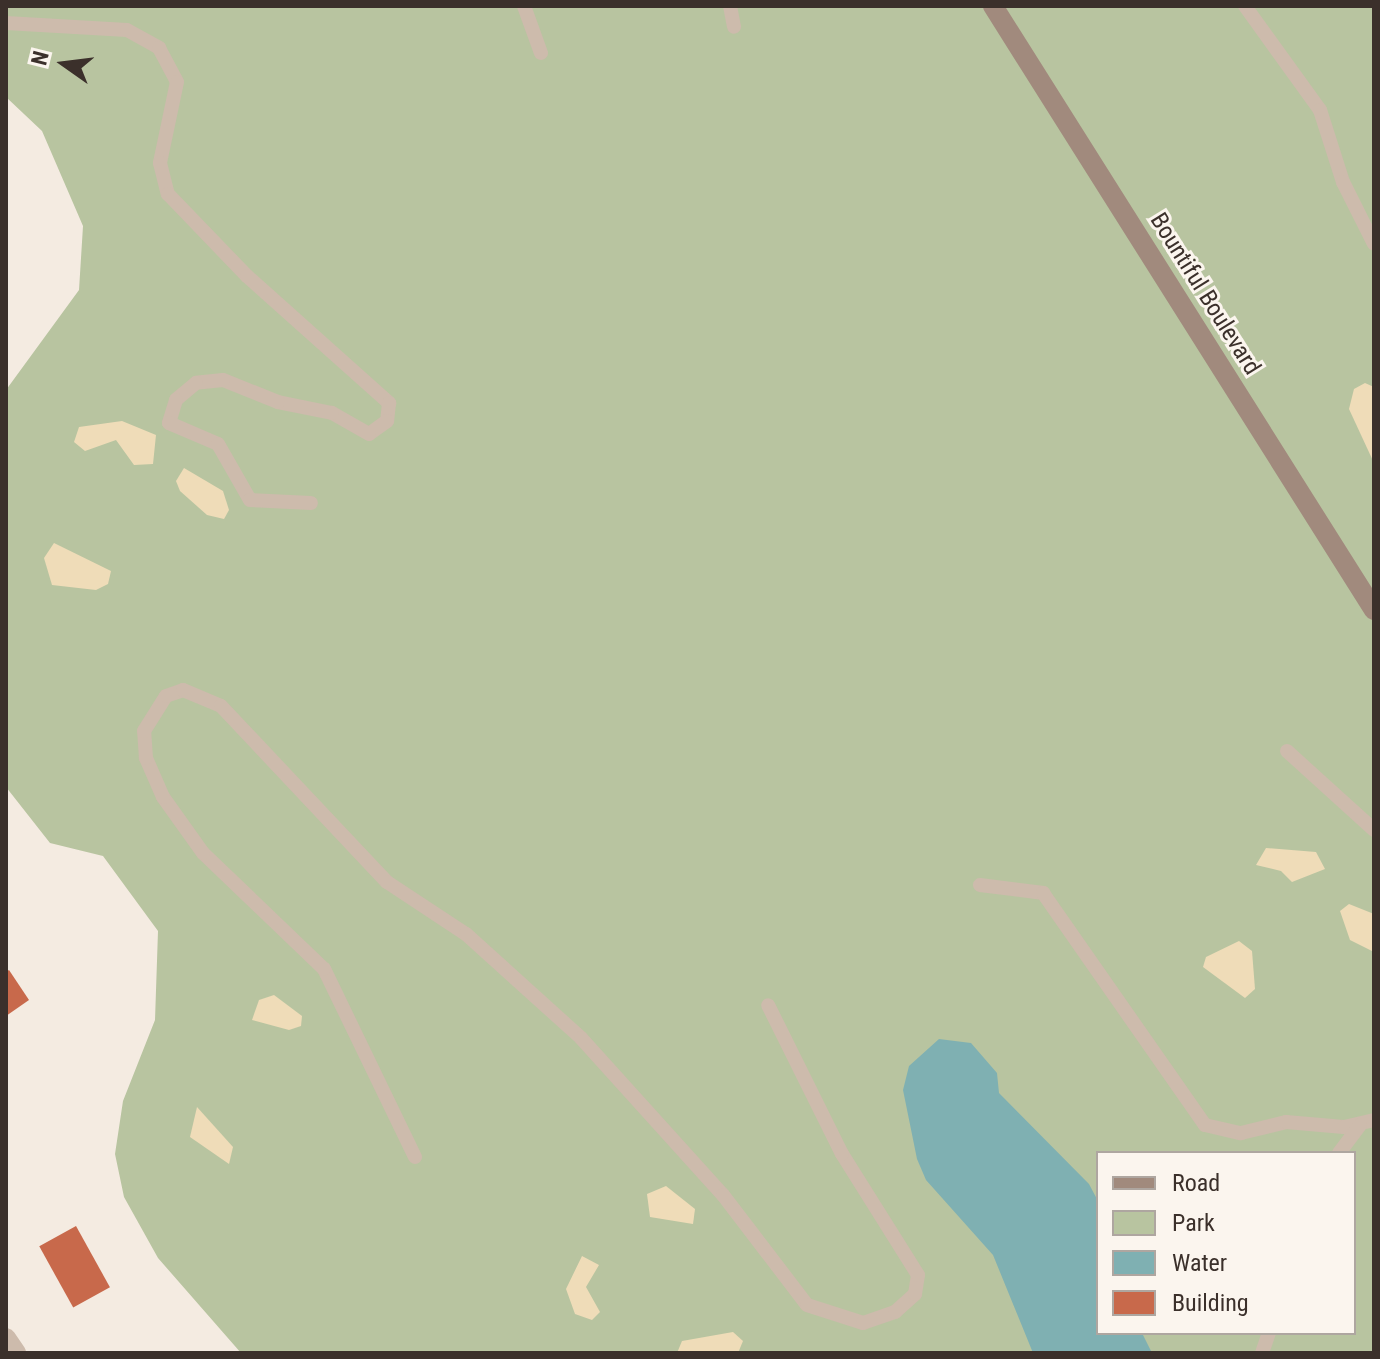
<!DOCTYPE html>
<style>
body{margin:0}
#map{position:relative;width:1380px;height:1359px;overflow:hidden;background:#f4ebe1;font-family:"Roboto Condensed",sans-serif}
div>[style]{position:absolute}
.green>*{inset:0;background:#b8c4a0}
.sand>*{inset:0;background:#efdcb8}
.water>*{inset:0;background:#7fb0b2}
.building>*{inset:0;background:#c8694b;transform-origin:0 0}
.service>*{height:14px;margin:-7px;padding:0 7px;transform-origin:7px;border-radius:7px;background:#cdbbac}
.minor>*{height:20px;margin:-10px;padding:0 10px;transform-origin:10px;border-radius:10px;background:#cdbbac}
.secondary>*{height:20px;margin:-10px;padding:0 10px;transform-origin:10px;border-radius:10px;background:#a18a7d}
span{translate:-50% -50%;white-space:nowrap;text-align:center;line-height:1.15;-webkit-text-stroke:6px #fbf5ee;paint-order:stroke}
.street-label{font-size:24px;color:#3b302b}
.frame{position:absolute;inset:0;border:8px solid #3b302b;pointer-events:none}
.legend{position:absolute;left:1096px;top:1151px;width:260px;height:184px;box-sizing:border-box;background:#fbf5ee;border:2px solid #aea6a0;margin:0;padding:10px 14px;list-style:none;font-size:24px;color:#3b302b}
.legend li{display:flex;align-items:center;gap:16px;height:40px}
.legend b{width:40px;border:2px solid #aea6a0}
.north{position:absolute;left:24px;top:24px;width:80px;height:80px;-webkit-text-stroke:6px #fbf5ee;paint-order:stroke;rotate:284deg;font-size:22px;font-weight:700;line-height:32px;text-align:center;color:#3b302b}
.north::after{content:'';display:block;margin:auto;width:28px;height:36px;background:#3b302b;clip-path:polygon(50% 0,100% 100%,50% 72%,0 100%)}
</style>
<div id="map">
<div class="green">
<i style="clip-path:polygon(evenodd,6px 6px,1374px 6px,1374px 1353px,241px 1353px,158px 1258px,124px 1197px,115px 1154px,123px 1101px,155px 1020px,158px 931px,103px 856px,50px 843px,6px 787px,6px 390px,79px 290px,83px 226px,42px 131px,6px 97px,6px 6px,1098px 1153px,1354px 1153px,1354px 1333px,1098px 1333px,1098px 1153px)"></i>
</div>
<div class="sand">
<i style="clip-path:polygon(1365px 383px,1374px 387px,1374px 463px,1349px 409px,1354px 389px)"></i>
<i style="clip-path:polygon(122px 421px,156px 435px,153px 464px,134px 465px,116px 440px,85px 451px,74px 442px,79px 427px)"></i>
<i style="clip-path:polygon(184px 468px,223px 491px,229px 510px,224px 519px,207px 515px,180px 491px,176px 481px)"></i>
<i style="clip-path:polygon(54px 543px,111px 571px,108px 584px,96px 590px,52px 585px,44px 558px)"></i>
<i style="clip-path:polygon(1266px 848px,1316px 852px,1325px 869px,1292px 882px,1281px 871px,1256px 865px)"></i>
<i style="clip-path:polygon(1349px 904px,1374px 914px,1374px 952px,1350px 940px,1340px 911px)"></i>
<i style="clip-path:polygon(1239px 941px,1252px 951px,1255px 989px,1245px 998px,1203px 967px,1206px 957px)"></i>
<i style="clip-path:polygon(274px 995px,302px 1016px,301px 1026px,289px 1030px,252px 1020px,259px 1000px)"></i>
<i style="clip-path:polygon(197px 1107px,233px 1147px,229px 1164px,190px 1137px)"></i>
<i style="clip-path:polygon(666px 1186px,695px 1209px,693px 1224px,650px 1217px,647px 1194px)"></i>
<i style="clip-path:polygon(582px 1256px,599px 1265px,586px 1287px,600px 1312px,592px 1320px,575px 1314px,566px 1289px)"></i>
<i style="clip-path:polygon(733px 1332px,743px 1341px,738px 1353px,677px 1353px,682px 1341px)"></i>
</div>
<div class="water">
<i style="clip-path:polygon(939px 1039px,971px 1043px,997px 1073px,999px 1093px,1089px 1184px,1098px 1201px,1098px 1333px,1142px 1333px,1152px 1353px,1033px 1353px,993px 1255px,926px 1180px,917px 1159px,903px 1090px,909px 1066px)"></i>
</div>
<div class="building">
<i style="clip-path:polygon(9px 970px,29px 1000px,6px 1016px,6px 972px)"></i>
<i style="left:76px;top:1226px;width:70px;height:42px;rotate:61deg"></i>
</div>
<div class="service">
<i style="left:524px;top:6px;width:50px;rotate:70.1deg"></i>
<i style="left:730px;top:6px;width:21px;rotate:79deg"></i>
<i style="left:1245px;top:6px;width:128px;rotate:54.2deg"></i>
<i style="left:1320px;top:110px;width:76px;rotate:72.3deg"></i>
<i style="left:1343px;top:182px;width:69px;rotate:63.4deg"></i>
<i style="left:6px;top:23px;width:121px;rotate:3.3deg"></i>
<i style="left:127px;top:30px;width:37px;rotate:29deg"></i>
<i style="left:159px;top:48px;width:38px;rotate:62deg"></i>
<i style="left:177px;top:82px;width:83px;rotate:101.9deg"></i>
<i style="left:160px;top:163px;width:32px;rotate:76deg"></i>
<i style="left:168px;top:194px;width:114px;rotate:46.1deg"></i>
<i style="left:247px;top:276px;width:191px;rotate:41.8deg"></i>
<i style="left:389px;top:403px;width:18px;rotate:96deg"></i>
<i style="left:387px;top:421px;width:22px;rotate:144deg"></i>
<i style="left:369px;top:434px;width:43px;rotate:-150.4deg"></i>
<i style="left:332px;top:413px;width:55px;rotate:-168.5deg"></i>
<i style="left:278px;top:402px;width:59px;rotate:-158.2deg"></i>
<i style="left:223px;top:380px;width:27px;rotate:174deg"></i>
<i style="left:196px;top:383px;width:26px;rotate:140deg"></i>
<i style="left:176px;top:400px;width:24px;rotate:107deg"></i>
<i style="left:169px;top:423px;width:53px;rotate:23.2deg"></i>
<i style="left:218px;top:444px;width:64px;rotate:60.3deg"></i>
<i style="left:250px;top:500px;width:61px;rotate:2.8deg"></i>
<i style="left:1287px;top:751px;width:118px;rotate:42.2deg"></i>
<i style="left:980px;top:885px;width:64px;rotate:7.2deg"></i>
<i style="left:1043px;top:893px;width:283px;rotate:55.1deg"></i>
<i style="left:1205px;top:1125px;width:37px;rotate:13deg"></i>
<i style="left:1241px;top:1133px;width:46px;rotate:-13.7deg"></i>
<i style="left:1286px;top:1122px;width:58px;rotate:4.9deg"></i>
<i style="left:1344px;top:1127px;width:31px;rotate:-13deg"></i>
<i style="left:1339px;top:1153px;width:35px;rotate:-53deg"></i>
<i style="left:415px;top:1157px;width:209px;rotate:-115.8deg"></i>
<i style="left:324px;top:969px;width:168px;rotate:-136.2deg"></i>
<i style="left:203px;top:853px;width:69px;rotate:-125.5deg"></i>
<i style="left:163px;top:797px;width:43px;rotate:-113.6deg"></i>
<i style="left:146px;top:758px;width:27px;rotate:-94deg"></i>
<i style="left:144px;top:731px;width:41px;rotate:-57.8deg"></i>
<i style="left:166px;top:696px;width:18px;rotate:-19deg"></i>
<i style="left:183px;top:690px;width:41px;rotate:22.8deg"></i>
<i style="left:221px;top:706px;width:242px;rotate:46.7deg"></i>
<i style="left:387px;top:882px;width:95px;rotate:33.4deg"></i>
<i style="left:466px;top:934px;width:155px;rotate:42.1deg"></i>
<i style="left:581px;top:1038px;width:212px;rotate:47.9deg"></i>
<i style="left:723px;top:1195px;width:138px;rotate:52.6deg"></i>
<i style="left:807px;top:1305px;width:59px;rotate:17.8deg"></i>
<i style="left:863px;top:1323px;width:34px;rotate:-19deg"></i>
<i style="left:895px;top:1312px;width:27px;rotate:-42deg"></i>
<i style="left:915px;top:1294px;width:19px;rotate:-81deg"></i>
<i style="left:918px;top:1275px;width:143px;rotate:-122.1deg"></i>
<i style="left:842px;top:1154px;width:166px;rotate:-116.4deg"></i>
<i style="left:1262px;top:1353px;width:21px;rotate:-71deg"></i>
</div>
<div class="minor">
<i style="left:6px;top:1338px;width:18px;rotate:56deg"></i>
</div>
<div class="secondary">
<i style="left:993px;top:6px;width:714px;rotate:57.76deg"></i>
</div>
<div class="street-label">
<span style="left:1205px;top:294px;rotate:58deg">Bountiful Boulevard</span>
</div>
<div class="frame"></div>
<ul class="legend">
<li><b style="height:10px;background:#a18a7d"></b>Road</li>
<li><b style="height:22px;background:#b8c4a0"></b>Park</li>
<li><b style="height:22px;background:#7fb0b2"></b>Water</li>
<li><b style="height:22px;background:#c8694b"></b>Building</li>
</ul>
<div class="north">N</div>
</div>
